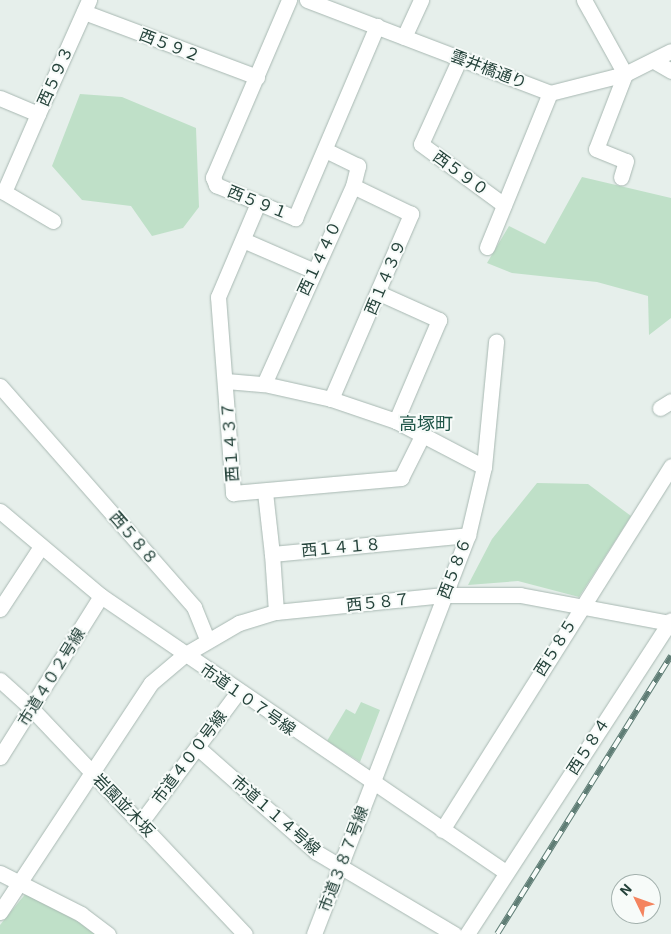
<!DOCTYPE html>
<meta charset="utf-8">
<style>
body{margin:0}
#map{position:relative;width:671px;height:934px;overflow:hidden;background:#e6efeb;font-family:"Exo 2","Noto Sans JP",sans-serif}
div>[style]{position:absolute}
.green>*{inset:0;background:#bfe0c8}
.roads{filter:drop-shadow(0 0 1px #a8b8b2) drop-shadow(0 0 1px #a8b8b2)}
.minor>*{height:15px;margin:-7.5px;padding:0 7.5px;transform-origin:7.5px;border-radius:7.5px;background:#fff}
.rail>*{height:5.5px;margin-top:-2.75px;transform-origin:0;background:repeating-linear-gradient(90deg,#f7fbf9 0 11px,#5f7d75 0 22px);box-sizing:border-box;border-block:1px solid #5f7d75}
span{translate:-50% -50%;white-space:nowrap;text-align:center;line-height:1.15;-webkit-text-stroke:4px #f7fbf9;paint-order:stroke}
.street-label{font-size:16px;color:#24423a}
.neighbourhood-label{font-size:18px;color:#1f5548}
.north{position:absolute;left:611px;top:874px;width:50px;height:50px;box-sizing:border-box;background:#f7fbf9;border:1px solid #a3b1ad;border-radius:50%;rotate:312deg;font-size:14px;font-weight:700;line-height:20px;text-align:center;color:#24423a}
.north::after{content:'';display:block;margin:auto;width:18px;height:22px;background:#f4845f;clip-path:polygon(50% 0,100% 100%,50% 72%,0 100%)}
</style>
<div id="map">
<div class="green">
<i style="clip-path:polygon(80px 94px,122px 97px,196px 128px,199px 207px,183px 228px,152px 236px,131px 206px,82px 200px,52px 166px)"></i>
<i style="clip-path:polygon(582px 177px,671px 198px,671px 318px,649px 335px,648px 296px,597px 282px,512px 273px,487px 263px,509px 226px,545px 244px)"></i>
<i style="clip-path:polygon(537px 483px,588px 484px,631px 516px,579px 597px,518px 581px,468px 585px,492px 539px)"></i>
<i style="clip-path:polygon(361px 702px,380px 710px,360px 762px,327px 741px,346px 709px,355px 714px)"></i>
<i style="clip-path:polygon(27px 892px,80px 923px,95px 934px,0 934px,0 925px)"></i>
</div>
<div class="roads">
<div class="minor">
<i style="left:289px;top:0;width:193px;rotate:113.2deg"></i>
<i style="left:213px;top:177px;width:9px;rotate:69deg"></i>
<i style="left:216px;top:185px;width:86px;rotate:22.7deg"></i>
<i style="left:295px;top:218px;width:209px;rotate:-66.9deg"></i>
<i style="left:307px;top:0;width:260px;rotate:20.9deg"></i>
<i style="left:550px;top:93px;width:77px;rotate:-14.2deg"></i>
<i style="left:625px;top:74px;width:51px;rotate:-26.6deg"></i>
<i style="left:584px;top:0;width:85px;rotate:61deg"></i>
<i style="left:625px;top:74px;width:80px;rotate:111.1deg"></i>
<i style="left:596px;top:149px;width:32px;rotate:22deg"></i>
<i style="left:626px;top:161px;width:17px;rotate:107deg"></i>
<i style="left:84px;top:12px;width:185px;rotate:20.6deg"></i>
<i style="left:404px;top:37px;width:41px;rotate:-65.3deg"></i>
<i style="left:460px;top:58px;width:94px;rotate:114.4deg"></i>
<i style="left:421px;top:144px;width:103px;rotate:36.3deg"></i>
<i style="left:654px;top:61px;width:20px;rotate:30deg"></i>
<i style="left:0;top:98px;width:41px;rotate:22.8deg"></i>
<i style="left:38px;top:114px;width:125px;rotate:-65.9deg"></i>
<i style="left:38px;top:114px;width:85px;rotate:113.6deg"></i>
<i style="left:4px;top:192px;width:57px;rotate:30.6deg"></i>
<i style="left:258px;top:203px;width:102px;rotate:113.1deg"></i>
<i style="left:218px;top:297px;width:197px;rotate:85.6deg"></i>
<i style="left:233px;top:493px;width:169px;rotate:-5.1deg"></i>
<i style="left:401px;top:478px;width:47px;rotate:-63.4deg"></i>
<i style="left:243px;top:240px;width:75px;rotate:23.5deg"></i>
<i style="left:487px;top:247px;width:166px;rotate:-67.8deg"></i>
<i style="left:379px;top:293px;width:66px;rotate:24.2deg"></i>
<i style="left:439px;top:320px;width:110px;rotate:113.1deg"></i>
<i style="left:226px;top:381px;width:38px;rotate:5deg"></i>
<i style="left:264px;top:384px;width:69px;rotate:12.6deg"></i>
<i style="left:331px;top:399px;width:69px;rotate:18.7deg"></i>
<i style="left:396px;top:421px;width:99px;rotate:27.6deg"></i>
<i style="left:264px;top:384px;width:217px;rotate:-65.8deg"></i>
<i style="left:353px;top:186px;width:21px;rotate:-76deg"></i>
<i style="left:358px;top:166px;width:37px;rotate:-154deg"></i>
<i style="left:0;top:386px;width:294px;rotate:48.7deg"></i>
<i style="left:194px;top:607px;width:35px;rotate:68deg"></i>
<i style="left:331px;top:399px;width:202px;rotate:-66.6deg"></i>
<i style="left:411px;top:214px;width:64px;rotate:-154.2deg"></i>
<i style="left:660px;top:408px;width:13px;rotate:-32deg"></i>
<i style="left:265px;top:492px;width:62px;rotate:83.6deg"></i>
<i style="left:0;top:511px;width:132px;rotate:40.1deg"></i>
<i style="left:101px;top:596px;width:490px;rotate:34.3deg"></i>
<i style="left:0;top:609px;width:73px;rotate:-56.7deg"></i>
<i style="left:276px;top:612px;width:58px;rotate:-93.9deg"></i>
<i style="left:272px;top:554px;width:197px;rotate:-5.5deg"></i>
<i style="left:0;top:680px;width:42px;rotate:42.1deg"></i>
<i style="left:31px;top:708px;width:311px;rotate:46.6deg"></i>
<i style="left:197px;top:747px;width:159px;rotate:41.4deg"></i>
<i style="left:316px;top:852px;width:161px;rotate:30.7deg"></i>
<i style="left:0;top:757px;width:190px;rotate:-57.9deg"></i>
<i style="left:141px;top:822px;width:162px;rotate:-53.3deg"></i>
<i style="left:442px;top:830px;width:430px;rotate:-57.8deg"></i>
<i style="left:0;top:873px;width:91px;rotate:26.8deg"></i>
<i style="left:81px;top:914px;width:34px;rotate:37deg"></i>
<i style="left:0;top:912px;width:274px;rotate:-56.6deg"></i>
<i style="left:151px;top:683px;width:43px;rotate:-40.3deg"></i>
<i style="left:184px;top:655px;width:64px;rotate:-30.2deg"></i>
<i style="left:239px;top:623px;width:39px;rotate:-17deg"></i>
<i style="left:276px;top:612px;width:169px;rotate:-5.8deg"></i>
<i style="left:444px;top:595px;width:76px"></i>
<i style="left:520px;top:595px;width:153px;rotate:10.6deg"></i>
<i style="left:314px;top:934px;width:428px;rotate:-68.9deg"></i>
<i style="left:468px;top:535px;width:70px;rotate:-76.8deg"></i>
<i style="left:484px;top:467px;width:126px;rotate:-84.5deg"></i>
<i style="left:467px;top:934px;width:374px;rotate:-57deg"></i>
</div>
</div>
<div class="rail">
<i style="left:497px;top:934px;width:328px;rotate:-58deg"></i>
</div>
<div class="street-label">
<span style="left:170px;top:45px;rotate:21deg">西５９２</span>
<span style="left:489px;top:69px;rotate:21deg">雲井橋通り</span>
<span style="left:55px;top:76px;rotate:-66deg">西５９３</span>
<span style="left:461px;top:173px;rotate:36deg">西５９０</span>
<span style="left:258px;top:202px;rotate:22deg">西５９１</span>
<span style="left:319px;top:258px;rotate:-65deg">西１４４０</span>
<span style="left:385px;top:277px;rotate:-67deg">西１４３９</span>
<span style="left:230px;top:442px;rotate:-94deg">西１４３７</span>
<span style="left:134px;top:538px;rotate:49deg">西５８８</span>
<span style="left:341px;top:547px;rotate:-5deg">西１４１８</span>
<span style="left:454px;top:568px;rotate:-69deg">西５８６</span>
<span style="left:378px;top:602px;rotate:-6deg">西５８７</span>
<span style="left:555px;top:647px;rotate:-58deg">西５８５</span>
<span style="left:51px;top:677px;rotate:-58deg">市道４０２号線</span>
<span style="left:248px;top:699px;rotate:35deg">市道１０７号線</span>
<span style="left:588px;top:746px;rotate:-57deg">西５８４</span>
<span style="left:189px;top:757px;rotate:-53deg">市道４００号線</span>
<span style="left:124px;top:805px;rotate:46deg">岩園並木坂</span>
<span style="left:276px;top:815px;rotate:41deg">市道１１４号線</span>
<span style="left:343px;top:859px;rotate:-69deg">市道３８７号線</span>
</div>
<div class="neighbourhood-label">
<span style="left:426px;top:423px">高塚町</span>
</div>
<div class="north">N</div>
</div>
